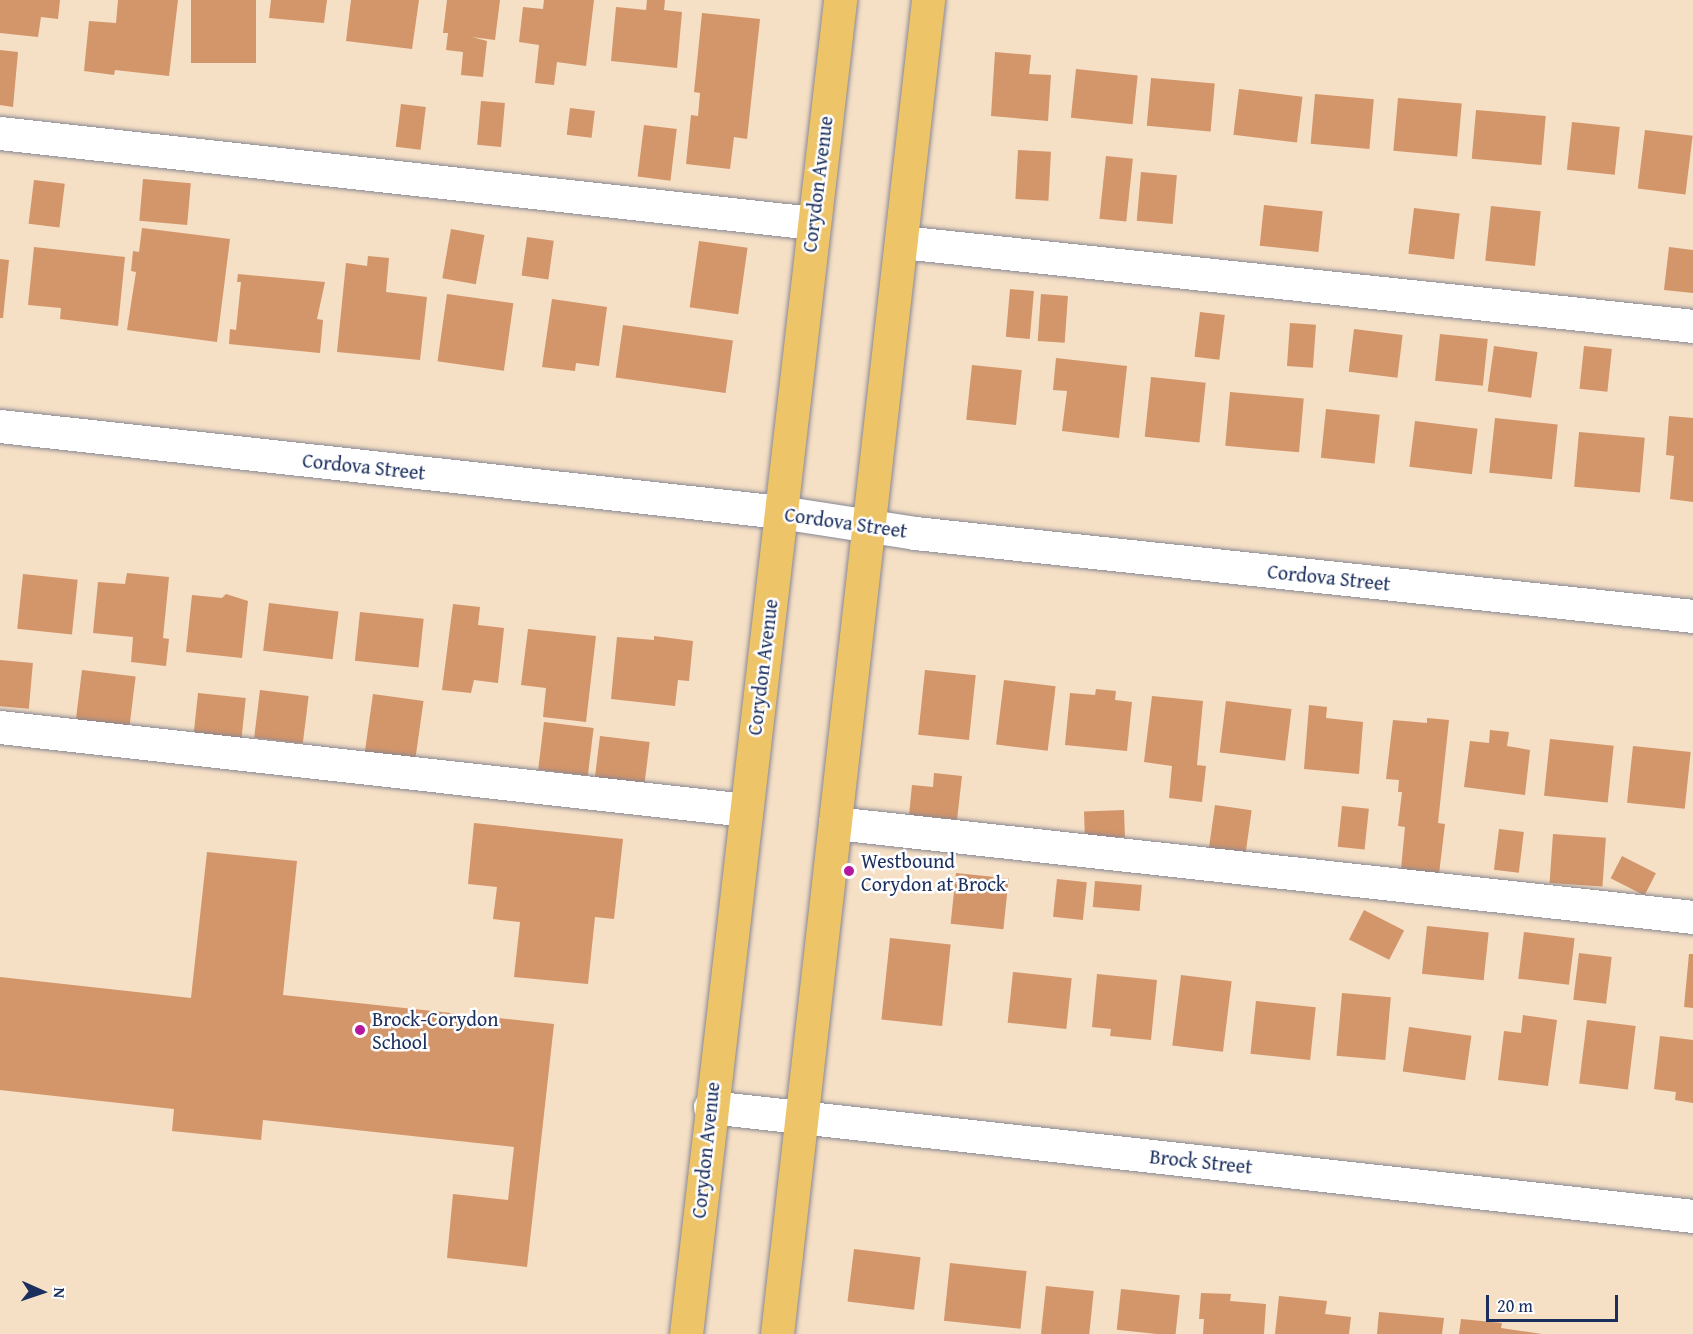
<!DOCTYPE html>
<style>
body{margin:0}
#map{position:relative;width:1693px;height:1334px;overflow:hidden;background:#f5dfc5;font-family:"Gentium Book Plus",serif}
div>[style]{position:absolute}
.building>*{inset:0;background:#d3956a;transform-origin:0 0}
.roads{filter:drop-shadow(0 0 2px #888792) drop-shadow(0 0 2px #888792)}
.minor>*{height:33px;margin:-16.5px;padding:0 16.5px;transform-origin:16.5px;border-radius:16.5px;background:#fff}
.major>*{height:33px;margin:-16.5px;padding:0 16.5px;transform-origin:16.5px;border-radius:16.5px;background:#eec469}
.dots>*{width:16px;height:16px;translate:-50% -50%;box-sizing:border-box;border:3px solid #fff;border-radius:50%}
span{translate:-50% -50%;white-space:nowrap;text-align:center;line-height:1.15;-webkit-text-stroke:5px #fff;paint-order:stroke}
.street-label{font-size:20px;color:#1b2f5e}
.poi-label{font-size:20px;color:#1b2f5e}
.left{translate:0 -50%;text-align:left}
.north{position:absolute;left:12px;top:1262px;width:60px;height:60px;-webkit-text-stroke:4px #fff;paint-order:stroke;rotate:93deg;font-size:16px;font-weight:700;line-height:24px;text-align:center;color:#1b2f5e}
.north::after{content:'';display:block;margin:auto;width:21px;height:27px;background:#1b2f5e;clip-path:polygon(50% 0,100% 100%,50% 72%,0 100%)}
.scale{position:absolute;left:1486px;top:1295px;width:132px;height:27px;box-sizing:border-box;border:3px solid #1b2f5e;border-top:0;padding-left:8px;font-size:18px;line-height:21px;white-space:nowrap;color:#1b2f5e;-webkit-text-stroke:4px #fff;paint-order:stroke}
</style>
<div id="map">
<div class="building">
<i style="clip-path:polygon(0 0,60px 0,58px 19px,41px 17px,38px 37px,0 33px)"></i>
<i style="clip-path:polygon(118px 0,178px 0,169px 76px,115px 70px,114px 75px,84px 71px,89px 21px,116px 23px)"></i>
<i style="left:191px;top:0;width:65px;height:63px"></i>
<i style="clip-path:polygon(271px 0,327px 0,324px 23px,269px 18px)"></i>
<i style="clip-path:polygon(351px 0,419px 0,412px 49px,346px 41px)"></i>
<i style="clip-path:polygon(447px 0,500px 0,495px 40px,472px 37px,487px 41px,483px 77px,461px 75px,463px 52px,446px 50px,448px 33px,443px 33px)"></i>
<i style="clip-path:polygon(544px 0,594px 0,586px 66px,557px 62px,554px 85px,535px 83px,539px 45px,519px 42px,523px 7px,543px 9px)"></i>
<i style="clip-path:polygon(647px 0,665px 0,664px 10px,682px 12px,677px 68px,611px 61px,616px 7px,646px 10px)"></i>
<i style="clip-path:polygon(702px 13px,760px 19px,747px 139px,734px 137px,730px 169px,686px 164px,691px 115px,698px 116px,700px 93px,694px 92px)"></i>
<i style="clip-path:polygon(0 50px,18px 52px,13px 107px,0 105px)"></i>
<i style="clip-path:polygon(995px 52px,1031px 55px,1029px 74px,1051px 75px,1048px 121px,991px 116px)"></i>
<i style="left:1076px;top:69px;width:62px;height:49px;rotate:6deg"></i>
<i style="left:1151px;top:78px;width:64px;height:48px;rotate:5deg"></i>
<i style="left:1239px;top:89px;width:64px;height:46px;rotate:7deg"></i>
<i style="left:1315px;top:94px;width:59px;height:50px;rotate:5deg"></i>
<i style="left:1398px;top:98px;width:64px;height:53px;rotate:5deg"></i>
<i style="left:481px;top:101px;width:24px;height:44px;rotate:5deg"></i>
<i style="left:401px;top:104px;width:25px;height:43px;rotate:7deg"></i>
<i style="left:570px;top:108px;width:25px;height:27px;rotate:7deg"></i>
<i style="left:1476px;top:110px;width:70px;height:49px;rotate:5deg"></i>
<i style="left:1572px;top:122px;width:48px;height:48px;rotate:6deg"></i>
<i style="left:644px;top:125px;width:33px;height:52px;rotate:7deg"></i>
<i style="left:1645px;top:130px;width:48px;height:59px;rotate:7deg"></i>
<i style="left:1018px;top:150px;width:33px;height:49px;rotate:3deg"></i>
<i style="left:1106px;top:156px;width:27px;height:63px;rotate:6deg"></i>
<i style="left:1141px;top:172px;width:36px;height:49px;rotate:5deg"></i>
<i style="left:143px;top:179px;width:48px;height:42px;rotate:5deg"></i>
<i style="left:34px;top:180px;width:31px;height:44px;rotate:7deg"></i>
<i style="left:1264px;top:205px;width:59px;height:41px;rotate:6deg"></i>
<i style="left:1491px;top:206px;width:50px;height:55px;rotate:6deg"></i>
<i style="left:1414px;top:208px;width:46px;height:46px;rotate:7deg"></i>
<i style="clip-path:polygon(142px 228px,230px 239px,217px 342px,127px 330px,136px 272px,131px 271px,133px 251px,139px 252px)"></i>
<i style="left:451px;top:229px;width:34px;height:50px;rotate:10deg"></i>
<i style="left:527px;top:237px;width:27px;height:39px;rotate:8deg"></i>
<i style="left:699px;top:241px;width:49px;height:67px;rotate:8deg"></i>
<i style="clip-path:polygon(34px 247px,125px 257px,118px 326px,60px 319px,61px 308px,28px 305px)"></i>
<i style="clip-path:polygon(1669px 247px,1693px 250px,1693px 293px,1664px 290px)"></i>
<i style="clip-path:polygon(368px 256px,389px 258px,386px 292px,427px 297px,420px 360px,337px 352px,346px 263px,367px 266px)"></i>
<i style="clip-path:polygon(0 259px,9px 260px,3px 318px,0 318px)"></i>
<i style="clip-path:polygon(238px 274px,325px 282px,317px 319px,323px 320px,320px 353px,229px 344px,230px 329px,236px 330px,241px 282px,237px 282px)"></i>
<i style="left:1010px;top:289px;width:24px;height:48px;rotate:5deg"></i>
<i style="left:447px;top:294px;width:67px;height:68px;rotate:8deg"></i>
<i style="left:1041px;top:294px;width:27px;height:47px;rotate:4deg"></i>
<i style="clip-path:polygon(552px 299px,607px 307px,599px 366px,576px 363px,575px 371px,542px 367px)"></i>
<i style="left:1200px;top:312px;width:25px;height:45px;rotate:7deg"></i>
<i style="left:1290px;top:323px;width:26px;height:43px;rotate:4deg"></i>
<i style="left:623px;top:325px;width:111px;height:53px;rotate:8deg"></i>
<i style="left:1354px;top:329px;width:49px;height:43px;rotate:7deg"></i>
<i style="left:1440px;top:334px;width:48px;height:47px;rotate:6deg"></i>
<i style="left:1494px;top:346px;width:44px;height:46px;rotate:8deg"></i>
<i style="left:1584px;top:346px;width:28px;height:43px;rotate:6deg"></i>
<i style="clip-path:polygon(1056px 358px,1127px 366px,1119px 438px,1062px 431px,1067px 391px,1053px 390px)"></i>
<i style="left:972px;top:365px;width:50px;height:55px;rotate:6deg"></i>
<i style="left:1151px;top:377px;width:55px;height:60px;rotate:6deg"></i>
<i style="left:1230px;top:392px;width:74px;height:54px;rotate:5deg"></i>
<i style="left:1326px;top:409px;width:54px;height:49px;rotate:6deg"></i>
<i style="clip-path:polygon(1669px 416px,1693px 418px,1693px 502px,1670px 499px,1674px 456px,1666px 455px)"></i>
<i style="left:1495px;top:418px;width:63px;height:55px;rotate:6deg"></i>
<i style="left:1415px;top:421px;width:63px;height:46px;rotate:7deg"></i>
<i style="left:1579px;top:432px;width:66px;height:55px;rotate:5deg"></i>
<i style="clip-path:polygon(127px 573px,169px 577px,163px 638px,169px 639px,166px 666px,131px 662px,133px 637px,93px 633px,98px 582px,125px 584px)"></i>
<i style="left:23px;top:574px;width:55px;height:55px;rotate:6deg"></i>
<i style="clip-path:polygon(226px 594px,248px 601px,242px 658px,186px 652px,192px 595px,222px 598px)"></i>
<i style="left:269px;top:603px;width:70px;height:48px;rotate:7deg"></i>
<i style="clip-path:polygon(453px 604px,480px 607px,478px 625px,504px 628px,498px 683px,474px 680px,471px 693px,442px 690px)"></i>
<i style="left:360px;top:612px;width:64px;height:49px;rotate:6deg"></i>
<i style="clip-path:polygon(528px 629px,596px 636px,586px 722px,543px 717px,546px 688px,521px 685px)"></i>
<i style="clip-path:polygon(654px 636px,693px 641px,689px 681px,678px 680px,675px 706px,611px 699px,617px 637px,654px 640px)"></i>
<i style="left:0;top:660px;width:33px;height:46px;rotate:5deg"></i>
<i style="left:82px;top:670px;width:54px;height:55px;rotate:7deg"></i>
<i style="left:925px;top:670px;width:51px;height:65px;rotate:6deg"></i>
<i style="left:1004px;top:680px;width:52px;height:65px;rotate:7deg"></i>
<i style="clip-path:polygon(1096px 689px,1116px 691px,1115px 700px,1132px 702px,1127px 751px,1065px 745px,1070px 693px,1095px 695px)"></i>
<i style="left:260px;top:690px;width:49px;height:48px;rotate:7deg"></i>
<i style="left:198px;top:693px;width:48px;height:48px;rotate:6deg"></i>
<i style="left:373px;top:694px;width:51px;height:61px;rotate:8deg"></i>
<i style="clip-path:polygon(1152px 696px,1203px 701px,1197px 765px,1206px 766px,1202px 802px,1169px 798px,1172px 766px,1144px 762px)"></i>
<i style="left:1226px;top:701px;width:66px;height:52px;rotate:7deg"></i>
<i style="clip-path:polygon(1309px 705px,1327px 707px,1326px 718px,1363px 722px,1359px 774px,1304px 769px)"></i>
<i style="clip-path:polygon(1427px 718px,1449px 720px,1438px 823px,1445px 824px,1439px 874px,1401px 869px,1405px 827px,1398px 826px,1402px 792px,1398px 792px,1399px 780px,1386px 779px,1393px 720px,1427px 723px)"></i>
<i style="left:544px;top:722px;width:50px;height:48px;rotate:7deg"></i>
<i style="clip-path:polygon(1490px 730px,1509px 732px,1507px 746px,1530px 750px,1525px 795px,1464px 787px,1470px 741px,1489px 743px)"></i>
<i style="left:600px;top:736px;width:50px;height:49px;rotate:7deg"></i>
<i style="left:1550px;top:739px;width:64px;height:57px;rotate:6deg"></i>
<i style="left:1633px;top:746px;width:58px;height:57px;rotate:6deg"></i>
<i style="clip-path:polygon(934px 773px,962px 776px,957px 820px,909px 815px,912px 785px,933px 787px)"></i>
<i style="left:1215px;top:805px;width:37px;height:48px;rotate:8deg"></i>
<i style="left:1342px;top:806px;width:27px;height:41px;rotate:6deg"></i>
<i style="left:1124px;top:810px;width:27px;height:40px;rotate:88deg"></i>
<i style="clip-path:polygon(474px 823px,623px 839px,614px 919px,595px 917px,588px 984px,514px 977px,520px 922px,493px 919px,497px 887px,468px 884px)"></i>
<i style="left:1499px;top:829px;width:25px;height:41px;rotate:7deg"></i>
<i style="left:1553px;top:834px;width:53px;height:49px;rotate:4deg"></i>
<i style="clip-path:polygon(207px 852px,297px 861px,283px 995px,554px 1024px,527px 1267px,447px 1258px,453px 1194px,508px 1200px,514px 1147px,263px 1120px,261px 1140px,172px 1131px,174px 1109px,0 1090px,0 977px,191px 998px)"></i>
<i style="left:1622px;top:856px;width:38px;height:25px;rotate:27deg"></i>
<i style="left:956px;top:873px;width:53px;height:51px;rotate:6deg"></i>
<i style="left:1057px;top:879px;width:30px;height:38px;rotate:6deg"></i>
<i style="left:1095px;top:881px;width:47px;height:26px;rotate:5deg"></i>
<i style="left:1364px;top:910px;width:45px;height:33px;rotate:27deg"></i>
<i style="left:1427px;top:926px;width:62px;height:48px;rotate:6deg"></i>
<i style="left:1524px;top:932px;width:51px;height:47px;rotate:7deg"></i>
<i style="left:890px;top:938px;width:61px;height:82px;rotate:6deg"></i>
<i style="left:1579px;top:953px;width:33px;height:47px;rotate:7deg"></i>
<i style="clip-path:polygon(1689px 954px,1693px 954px,1693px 1008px,1684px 1007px)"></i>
<i style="left:1013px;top:972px;width:59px;height:51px;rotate:6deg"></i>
<i style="clip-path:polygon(1097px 974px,1157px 980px,1151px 1040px,1110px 1036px,1111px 1029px,1092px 1027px)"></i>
<i style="left:1181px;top:975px;width:51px;height:71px;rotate:7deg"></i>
<i style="left:1342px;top:993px;width:49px;height:63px;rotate:5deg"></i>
<i style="left:1256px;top:1001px;width:60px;height:53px;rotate:6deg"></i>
<i style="clip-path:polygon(1523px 1015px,1557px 1020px,1548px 1086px,1498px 1080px,1504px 1031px,1521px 1033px)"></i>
<i style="left:1587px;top:1020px;width:49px;height:64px;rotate:7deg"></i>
<i style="left:1409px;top:1027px;width:63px;height:45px;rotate:8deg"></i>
<i style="clip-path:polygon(1660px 1036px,1693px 1040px,1693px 1103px,1675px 1100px,1676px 1092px,1654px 1089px)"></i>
<i style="left:854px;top:1249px;width:67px;height:53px;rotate:7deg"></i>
<i style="left:950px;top:1263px;width:77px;height:58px;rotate:6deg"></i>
<i style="left:1046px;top:1286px;width:48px;height:48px;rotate:6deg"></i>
<i style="left:1121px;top:1289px;width:59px;height:41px;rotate:6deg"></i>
<i style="clip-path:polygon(1201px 1293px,1231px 1294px,1230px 1301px,1266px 1304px,1264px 1334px,1203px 1334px,1204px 1319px,1199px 1319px)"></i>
<i style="clip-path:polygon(1279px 1296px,1327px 1301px,1325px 1314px,1351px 1317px,1349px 1334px,1275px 1334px)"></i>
<i style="clip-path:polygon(1379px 1312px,1444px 1318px,1442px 1334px,1377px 1334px)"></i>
<i style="clip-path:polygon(1461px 1319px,1502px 1323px,1501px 1328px,1542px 1334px,1459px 1334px)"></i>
</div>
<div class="roads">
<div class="minor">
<i style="left:0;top:133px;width:817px;rotate:6.32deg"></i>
<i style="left:902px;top:242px;width:795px;rotate:6.06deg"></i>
<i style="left:0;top:426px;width:785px;rotate:6.29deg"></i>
<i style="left:780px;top:512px;width:137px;rotate:8.8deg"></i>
<i style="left:915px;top:533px;width:782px;rotate:6.09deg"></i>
<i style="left:0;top:727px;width:751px;rotate:6.35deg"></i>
<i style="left:835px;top:823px;width:863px;rotate:6.25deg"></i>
<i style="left:710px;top:1107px;width:989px;rotate:6.33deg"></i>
</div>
<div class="major">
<i style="left:686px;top:1334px;width:1343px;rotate:-83.41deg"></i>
<i style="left:777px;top:1334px;width:1343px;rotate:-83.54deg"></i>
</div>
</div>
<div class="dots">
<i style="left:849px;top:871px;background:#b5179e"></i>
<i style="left:360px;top:1030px;background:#b5179e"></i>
</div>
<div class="street-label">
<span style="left:817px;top:184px;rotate:-83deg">Corydon Avenue</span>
<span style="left:364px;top:466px;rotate:6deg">Cordova Street</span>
<span style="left:846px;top:522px;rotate:8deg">Cordova Street</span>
<span style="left:1329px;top:577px;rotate:6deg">Cordova Street</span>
<span style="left:762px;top:667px;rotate:-83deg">Corydon Avenue</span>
<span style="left:705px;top:1150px;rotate:-84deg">Corydon Avenue</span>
<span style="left:1201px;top:1161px;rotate:6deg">Brock Street</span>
</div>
<div class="poi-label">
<span class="left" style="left:861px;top:872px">Westbound<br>Corydon at Brock</span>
<span class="left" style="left:372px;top:1030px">Brock-Corydon<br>School</span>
</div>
<div class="north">N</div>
<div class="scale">20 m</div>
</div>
